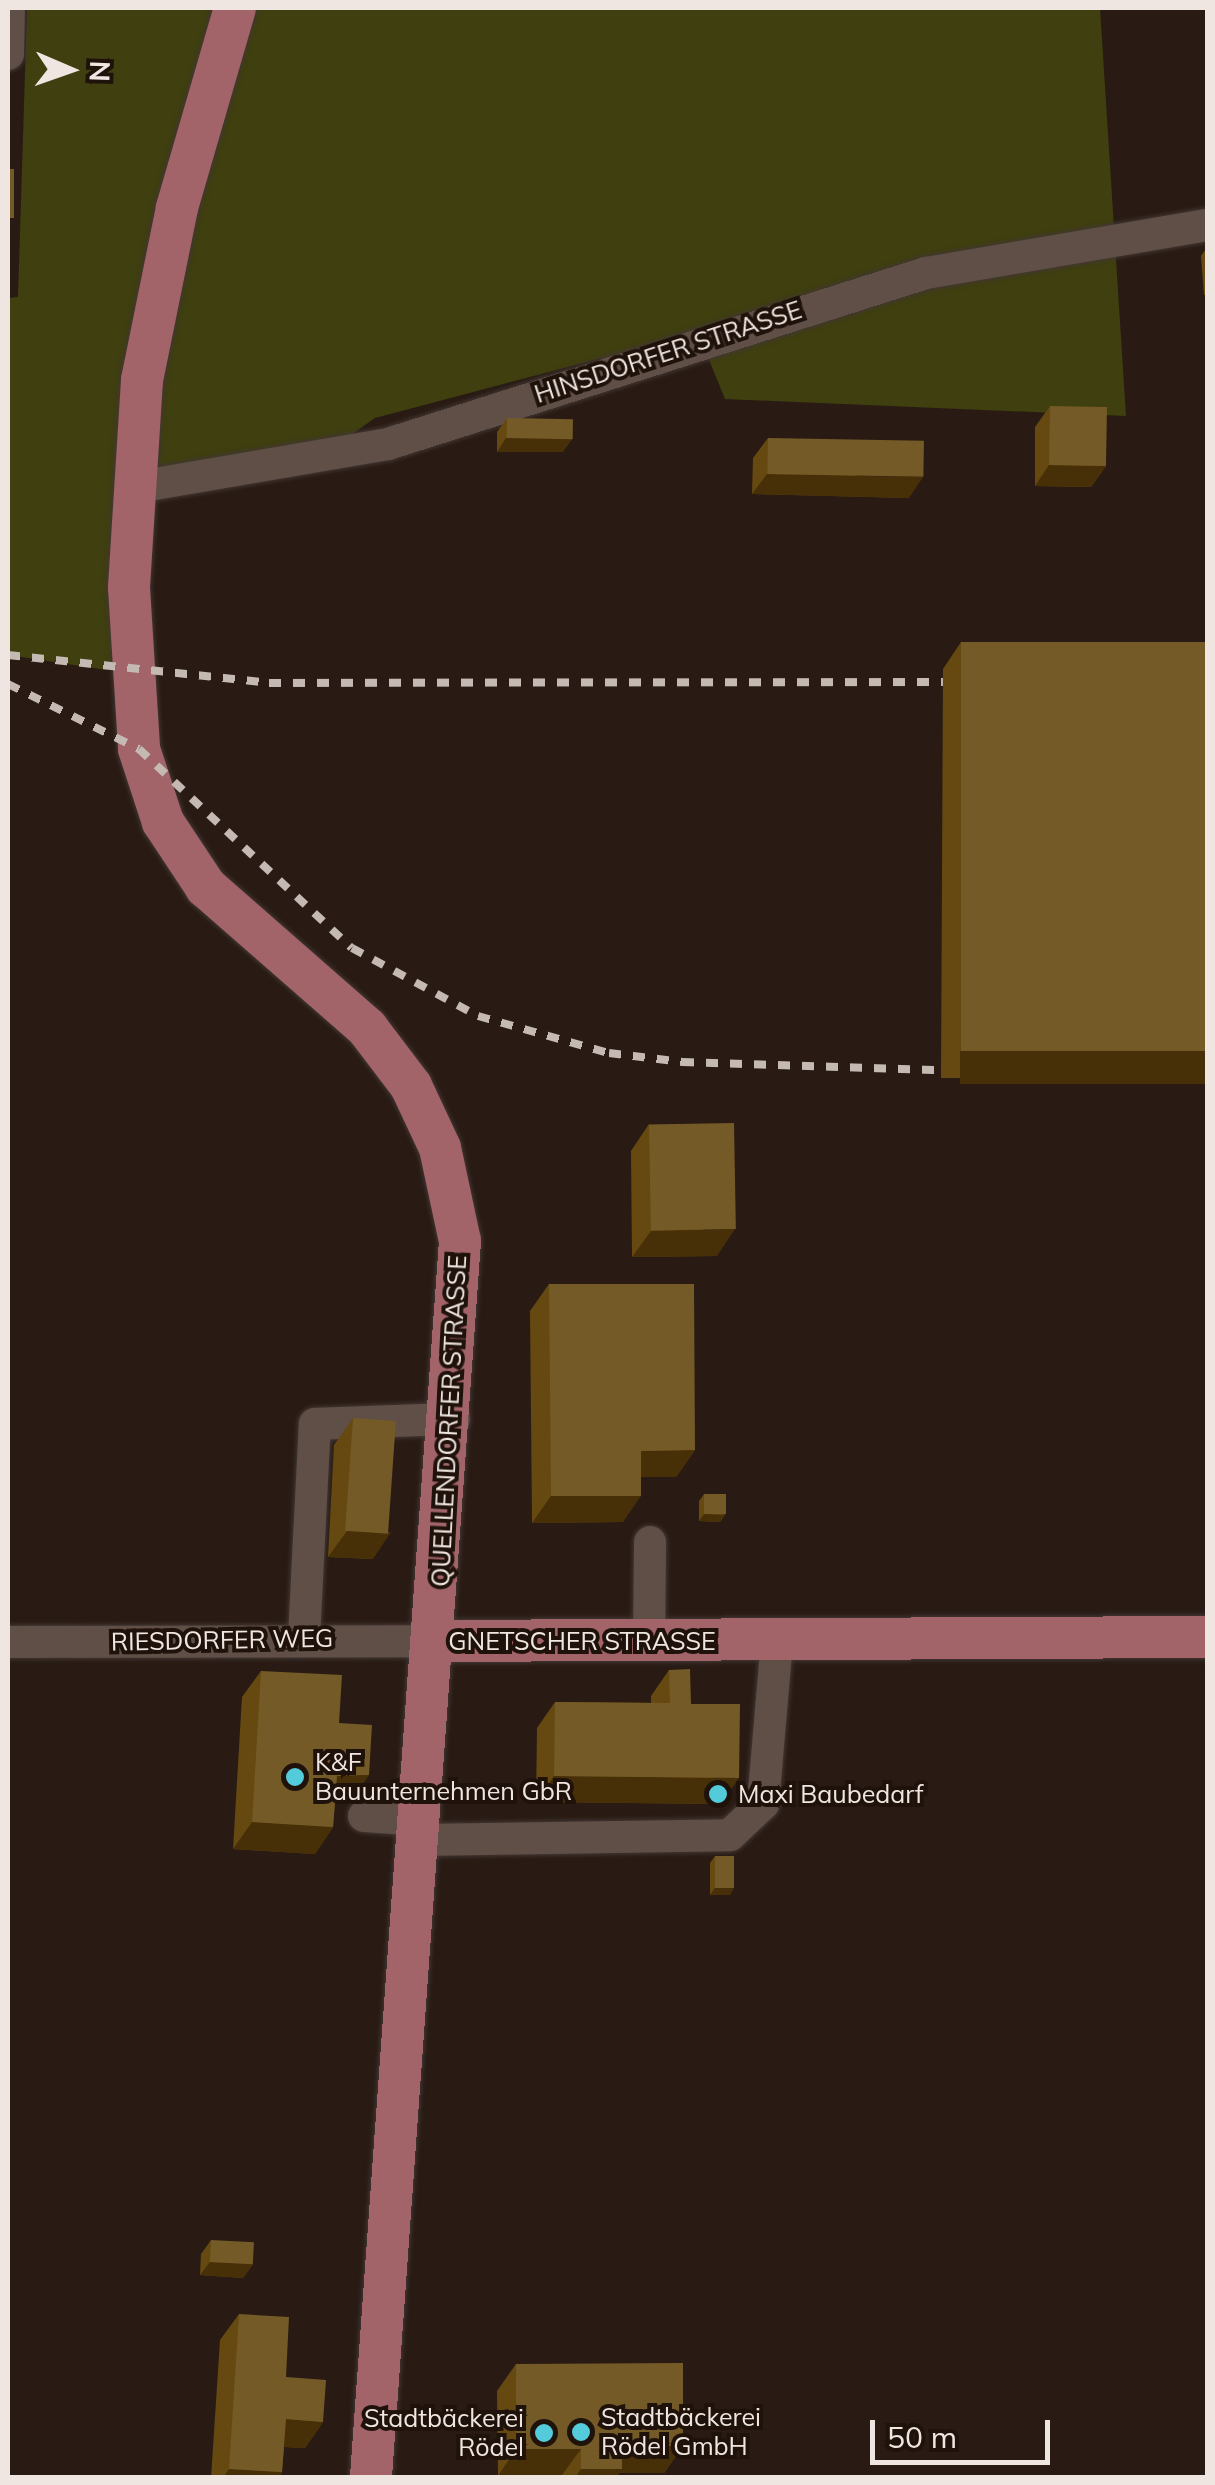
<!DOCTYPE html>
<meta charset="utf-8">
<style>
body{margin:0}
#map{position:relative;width:1215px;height:2485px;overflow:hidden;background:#291b14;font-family:Mulish,sans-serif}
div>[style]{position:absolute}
.green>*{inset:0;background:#3f3f0f}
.roads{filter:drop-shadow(0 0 2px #423633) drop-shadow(0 0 2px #423633)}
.minor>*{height:32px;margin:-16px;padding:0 16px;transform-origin:16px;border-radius:16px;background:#604f47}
.major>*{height:42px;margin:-21px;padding:0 21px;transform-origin:21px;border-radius:21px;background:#a26469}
.rail>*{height:8px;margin-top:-4px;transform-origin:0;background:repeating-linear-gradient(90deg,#c4b9b3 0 12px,transparent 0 24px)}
.wall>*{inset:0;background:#654910}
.shaded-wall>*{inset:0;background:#472f08;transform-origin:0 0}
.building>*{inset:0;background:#745a26;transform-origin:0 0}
.dots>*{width:28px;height:28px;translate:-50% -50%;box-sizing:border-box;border:5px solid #1f120b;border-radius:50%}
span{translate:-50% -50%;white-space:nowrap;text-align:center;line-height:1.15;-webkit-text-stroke:8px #1f120b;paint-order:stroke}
.street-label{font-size:25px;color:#f0e6e1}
.poi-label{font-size:25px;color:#f0e6e1}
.left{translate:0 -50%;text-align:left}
.right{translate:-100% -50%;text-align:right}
.frame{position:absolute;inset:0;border:10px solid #f0e6e1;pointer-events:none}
.north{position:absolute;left:20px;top:20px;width:100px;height:100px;-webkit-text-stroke:8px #1f120b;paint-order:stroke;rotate:92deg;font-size:28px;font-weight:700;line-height:40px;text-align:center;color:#f0e6e1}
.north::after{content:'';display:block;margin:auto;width:35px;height:45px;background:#f0e6e1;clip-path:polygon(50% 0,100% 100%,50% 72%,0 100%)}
.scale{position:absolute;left:870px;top:2420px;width:180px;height:45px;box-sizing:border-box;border:5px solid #f0e6e1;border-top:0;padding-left:12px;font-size:30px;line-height:35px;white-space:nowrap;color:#f0e6e1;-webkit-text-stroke:8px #1f120b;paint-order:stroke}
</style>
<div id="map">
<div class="green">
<i style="clip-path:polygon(27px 8px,1100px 8px,1126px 416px,725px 399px,705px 350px,598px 359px,375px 418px,341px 442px,155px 472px,118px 657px,107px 670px,8px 655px,8px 298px,18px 297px)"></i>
</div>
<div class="roads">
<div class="minor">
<i style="left:8px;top:54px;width:46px;rotate:-88.8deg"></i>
<i style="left:131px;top:488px;width:261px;rotate:-9.7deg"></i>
<i style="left:388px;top:444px;width:565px;rotate:-17.63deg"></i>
<i style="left:926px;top:273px;width:286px;rotate:-9.7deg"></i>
<i style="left:304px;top:1638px;width:214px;rotate:-87.1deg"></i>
<i style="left:315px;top:1424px;width:139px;rotate:-2.1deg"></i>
<i style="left:8px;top:1642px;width:428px;rotate:-0.1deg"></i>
<i style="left:649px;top:1643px;width:101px;rotate:-89.4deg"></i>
<i style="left:364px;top:1816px;width:58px;rotate:3.9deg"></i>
<i style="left:420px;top:1840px;width:310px;rotate:-0.9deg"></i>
<i style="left:730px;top:1835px;width:45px;rotate:-43.2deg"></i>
<i style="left:763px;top:1804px;width:164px;rotate:-85.1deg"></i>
</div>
<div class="major">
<i style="left:235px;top:8px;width:208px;rotate:106.2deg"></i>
<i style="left:177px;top:208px;width:176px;rotate:101.5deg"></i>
<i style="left:142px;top:380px;width:208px;rotate:93.6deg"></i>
<i style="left:129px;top:588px;width:161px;rotate:86.4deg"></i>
<i style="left:139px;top:749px;width:77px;rotate:71.8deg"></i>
<i style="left:163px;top:822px;width:78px;rotate:56.5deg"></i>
<i style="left:206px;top:887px;width:214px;rotate:41.2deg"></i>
<i style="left:367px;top:1028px;width:73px;rotate:52.8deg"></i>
<i style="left:411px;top:1086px;width:68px;rotate:64.9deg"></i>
<i style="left:440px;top:1148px;width:95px;rotate:77.9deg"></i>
<i style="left:460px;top:1241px;width:1240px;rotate:94.12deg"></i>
<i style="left:436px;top:1641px;width:772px;rotate:-0.3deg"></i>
</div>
</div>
<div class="rail">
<i style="left:8px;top:655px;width:262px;rotate:6.1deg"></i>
<i style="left:269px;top:683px;width:674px;rotate:-0.09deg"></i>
<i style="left:8px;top:684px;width:146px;rotate:26.4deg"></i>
<i style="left:139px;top:749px;width:291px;rotate:43.1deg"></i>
<i style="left:352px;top:948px;width:143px;rotate:28.4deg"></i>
<i style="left:478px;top:1016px;width:136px;rotate:15.8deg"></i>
<i style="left:609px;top:1053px;width:74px;rotate:7deg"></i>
<i style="left:682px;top:1062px;width:259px;rotate:1.8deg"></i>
</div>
<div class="wall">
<i style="clip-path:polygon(1208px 246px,1208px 294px,1204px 295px,1201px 256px)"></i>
<i style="clip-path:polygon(1050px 406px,1106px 466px,1091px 487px,1035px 486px,1035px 427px)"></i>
<i style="clip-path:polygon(507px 418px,563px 452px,497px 452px,497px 432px)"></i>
<i style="clip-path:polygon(768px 438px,909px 498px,752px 494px,753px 458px)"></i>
<i style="clip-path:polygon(961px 642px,1208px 643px,1208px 1079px,941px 1078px,943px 669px)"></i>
<i style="clip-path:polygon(649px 1124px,717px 1256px,632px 1257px,631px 1151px)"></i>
<i style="clip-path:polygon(549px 1284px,695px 1450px,676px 1477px,641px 1477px,623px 1522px,532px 1523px,530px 1311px)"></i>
<i style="clip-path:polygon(353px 1418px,373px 1559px,328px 1557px,334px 1445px)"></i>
<i style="clip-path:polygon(704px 1494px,725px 1515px,720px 1522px,699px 1521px,699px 1501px)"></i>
<i style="clip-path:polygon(669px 1670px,691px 1704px,721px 1804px,536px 1802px,537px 1728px,555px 1702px,651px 1703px,651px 1696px)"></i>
<i style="clip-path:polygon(261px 1671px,339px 1723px,351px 1802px,335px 1802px,333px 1827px,315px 1854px,233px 1849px,242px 1697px)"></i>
<i style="clip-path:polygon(715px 1856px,730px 1895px,710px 1895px,710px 1863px)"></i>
<i style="clip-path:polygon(211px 2240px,253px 2264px,243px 2278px,200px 2275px,201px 2254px)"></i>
<i style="clip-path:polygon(239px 2314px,286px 2377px,323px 2422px,305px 2448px,284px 2447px,282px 2472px,279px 2478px,211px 2478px,220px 2340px)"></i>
<i style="clip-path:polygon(516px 2364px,683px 2446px,664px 2473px,619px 2473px,616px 2478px,562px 2478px,562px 2475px,498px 2476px,497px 2391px)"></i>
</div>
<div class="shaded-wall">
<i style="clip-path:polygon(506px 438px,573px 438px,563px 452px,497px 452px)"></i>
<i style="clip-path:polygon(1049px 465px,1106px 466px,1091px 487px,1035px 486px)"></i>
<i style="clip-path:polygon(767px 474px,923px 477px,909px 498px,752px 494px)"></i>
<i style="left:960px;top:1051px;width:248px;height:33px"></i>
<i style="clip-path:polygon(735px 1229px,717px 1256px,632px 1257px,651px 1231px)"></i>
<i style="clip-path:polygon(695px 1450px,676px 1477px,622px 1477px,641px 1451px)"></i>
<i style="clip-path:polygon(551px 1496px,641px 1496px,623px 1522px,532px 1523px)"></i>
<i style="clip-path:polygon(704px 1514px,725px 1515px,720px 1522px,699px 1521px)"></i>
<i style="clip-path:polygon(347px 1531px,391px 1532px,373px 1559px,328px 1557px)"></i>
<i style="clip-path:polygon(369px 1775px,351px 1802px,318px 1803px,337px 1776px)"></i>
<i style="clip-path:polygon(554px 1776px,739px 1778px,721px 1804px,536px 1802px)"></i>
<i style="clip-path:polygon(252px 1822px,333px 1827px,315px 1854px,233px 1849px)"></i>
<i style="clip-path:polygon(715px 1888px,734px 1888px,730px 1895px,710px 1895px)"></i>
<i style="clip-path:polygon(210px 2262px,253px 2264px,243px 2278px,200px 2275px)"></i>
<i style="clip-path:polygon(286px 2419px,323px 2422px,305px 2448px,267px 2446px)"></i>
<i style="clip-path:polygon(622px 2446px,683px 2446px,664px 2473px,619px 2473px,616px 2478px,575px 2478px,581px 2469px)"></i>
<i style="clip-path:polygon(516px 2449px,581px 2449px,562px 2475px,498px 2476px)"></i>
<i style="clip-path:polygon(229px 2469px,282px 2472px,279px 2478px,223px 2478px)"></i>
</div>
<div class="building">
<i style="left:8px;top:169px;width:6px;height:49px"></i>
<i style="left:1050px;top:406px;width:57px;height:59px;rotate:1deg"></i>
<i style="left:507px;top:418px;width:66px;height:20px;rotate:1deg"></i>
<i style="left:768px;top:438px;width:156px;height:36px;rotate:1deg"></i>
<i style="left:961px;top:642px;width:247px;height:409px"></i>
<i style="left:734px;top:1123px;width:106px;height:85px;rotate:89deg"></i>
<i style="clip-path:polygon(549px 1284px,694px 1284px,695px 1450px,641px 1451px,641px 1496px,551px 1496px)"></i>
<i style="left:353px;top:1418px;width:43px;height:113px;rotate:4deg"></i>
<i style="left:704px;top:1494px;width:22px;height:20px"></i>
<i style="clip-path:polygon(690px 1669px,691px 1704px,740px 1704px,739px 1778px,554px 1776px,555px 1702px,670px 1703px,669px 1670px)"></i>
<i style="clip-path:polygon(261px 1671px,342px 1675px,339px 1723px,372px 1725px,369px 1775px,337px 1776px,333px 1827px,252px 1822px)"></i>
<i style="left:715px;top:1856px;width:19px;height:32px"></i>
<i style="left:211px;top:2240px;width:43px;height:22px;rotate:3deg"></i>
<i style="clip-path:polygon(239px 2314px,289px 2317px,286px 2377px,326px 2380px,323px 2422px,286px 2419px,282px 2472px,229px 2469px)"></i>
<i style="clip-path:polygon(683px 2363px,683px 2446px,622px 2446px,622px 2469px,581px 2469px,581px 2449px,516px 2449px,516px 2364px)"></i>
</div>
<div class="dots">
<i style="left:295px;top:1777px;background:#53cbdb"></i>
<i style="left:718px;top:1794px;background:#53cbdb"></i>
<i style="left:581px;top:2432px;background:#53cbdb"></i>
<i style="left:544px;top:2433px;background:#53cbdb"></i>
</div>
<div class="street-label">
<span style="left:668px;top:352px;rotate:-18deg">HINSDORFER STRASSE</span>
<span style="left:449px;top:1421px;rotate:-87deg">QUELLENDORFER STRASSE</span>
<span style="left:222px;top:1640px;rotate:-1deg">RIESDORFER WEG</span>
<span style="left:582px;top:1641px">GNETSCHER STRASSE</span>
</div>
<div class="poi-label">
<span class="left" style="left:315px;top:1777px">K&amp;F<br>Bauunternehmen GbR</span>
<span class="left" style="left:738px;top:1794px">Maxi Baubedarf</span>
<span class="left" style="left:601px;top:2432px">Stadtbäckerei<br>Rödel GmbH</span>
<span class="right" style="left:524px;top:2433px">Stadtbäckerei<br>Rödel</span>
</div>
<div class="frame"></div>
<div class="north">N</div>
<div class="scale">50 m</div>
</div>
